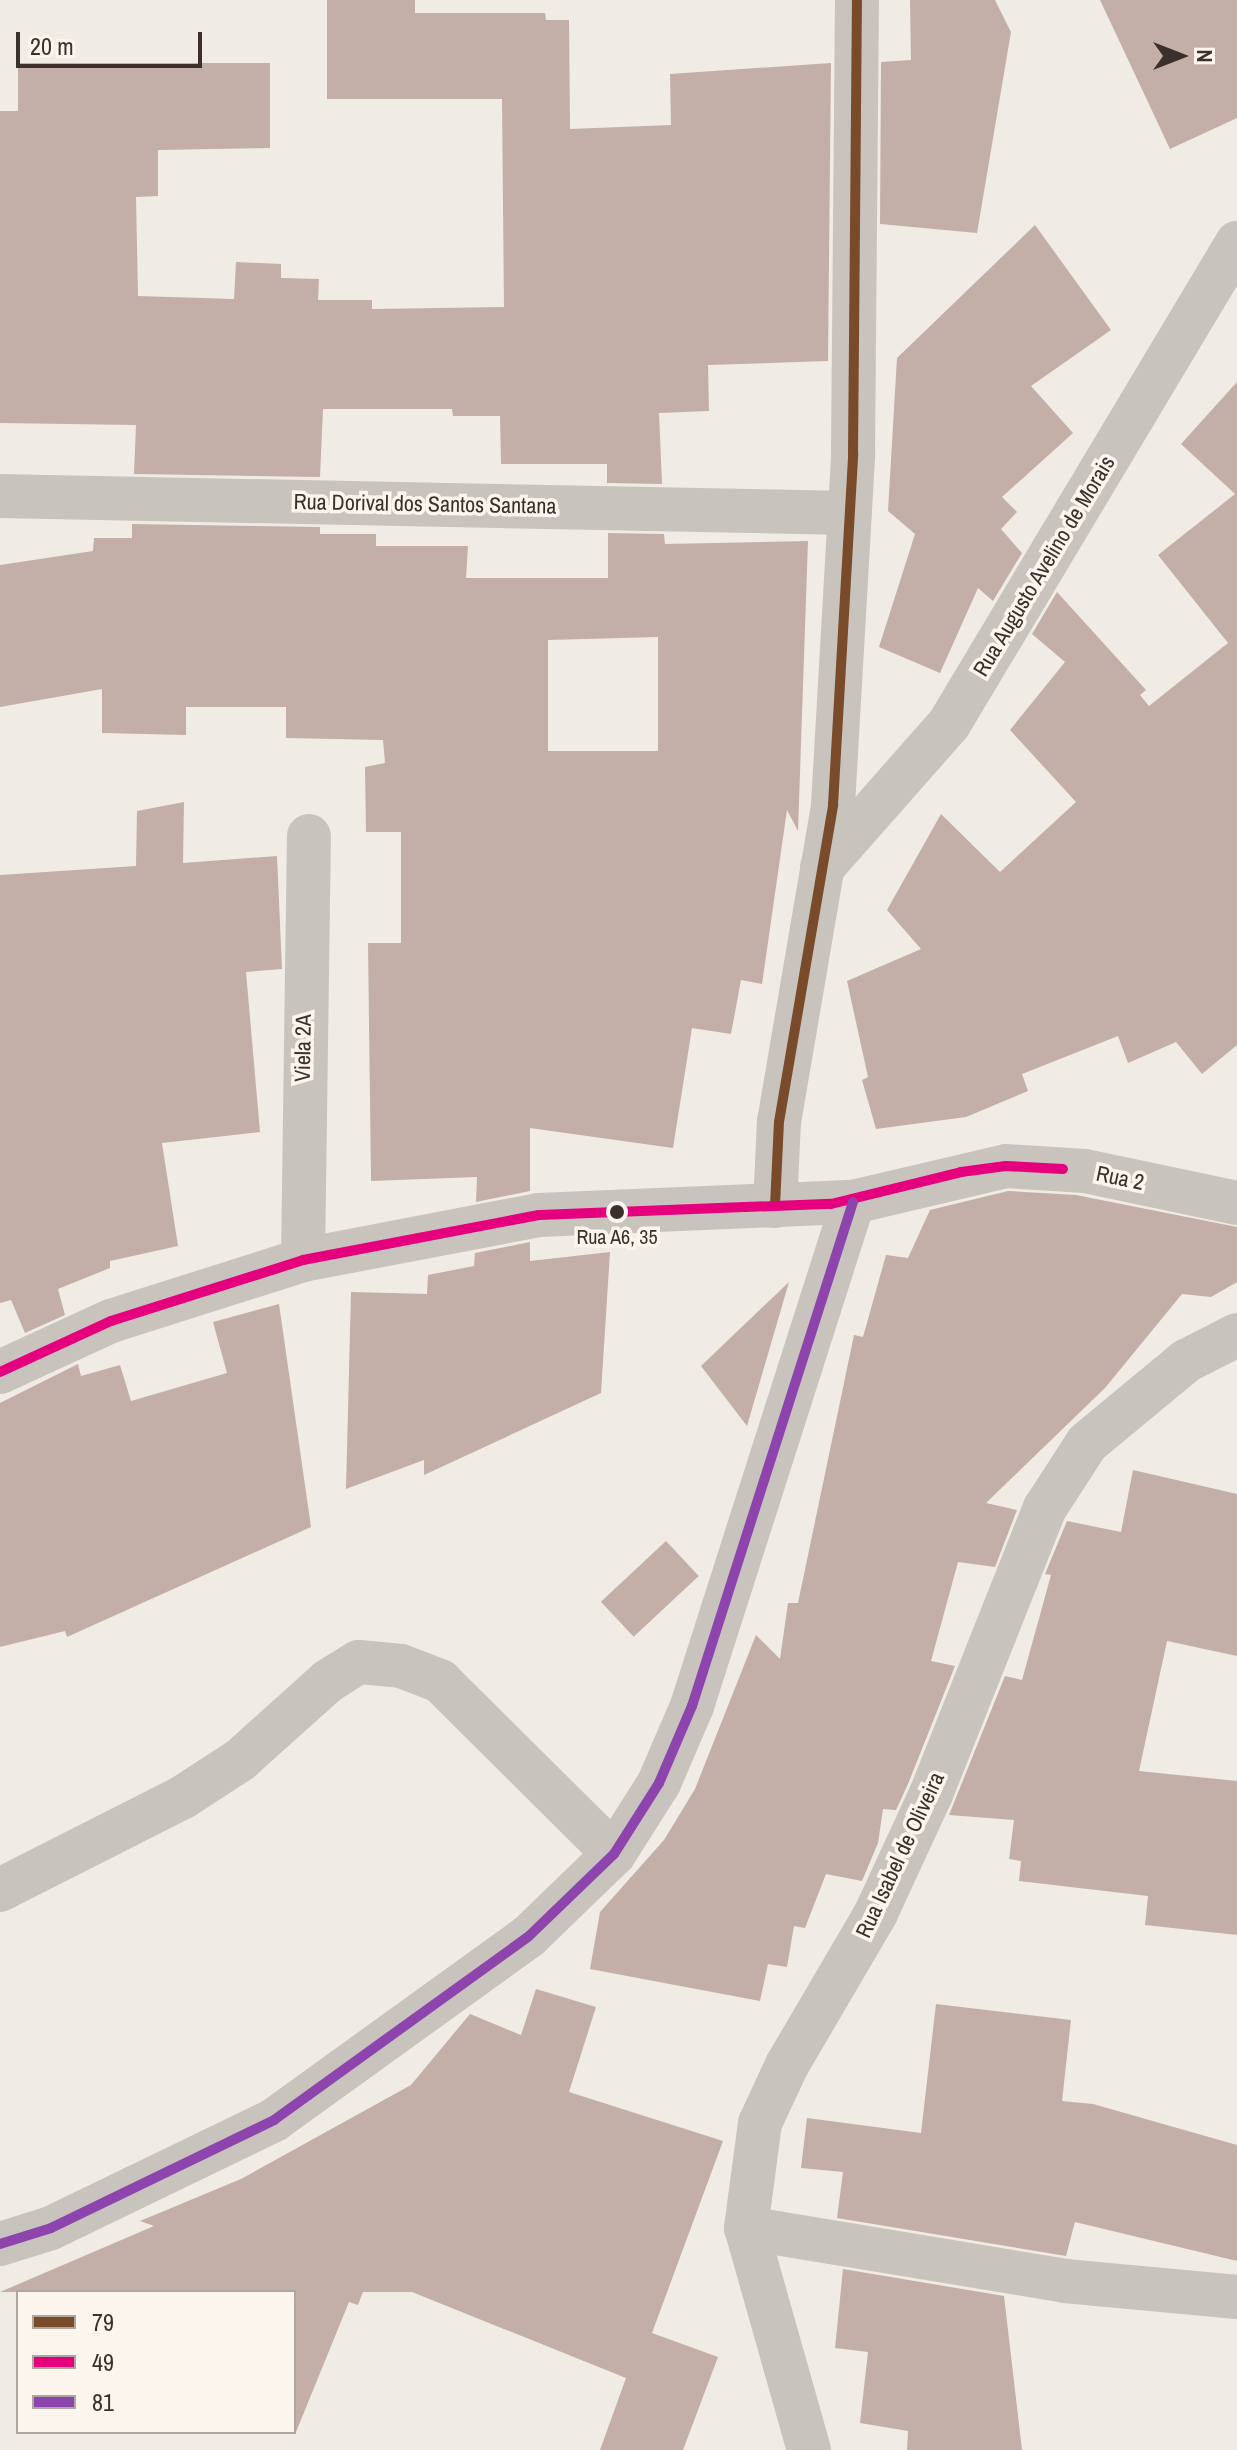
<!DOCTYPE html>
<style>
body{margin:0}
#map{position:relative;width:1237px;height:2450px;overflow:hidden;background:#f0ebe5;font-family:"Archivo Narrow",sans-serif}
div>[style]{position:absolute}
.building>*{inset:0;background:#c3afa7;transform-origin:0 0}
.minor>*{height:44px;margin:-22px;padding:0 22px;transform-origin:22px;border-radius:22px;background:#c9c3be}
.bus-1>*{height:10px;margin:-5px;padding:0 5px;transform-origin:5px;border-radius:5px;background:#7a4b2a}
.bus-2>*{height:10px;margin:-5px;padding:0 5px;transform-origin:5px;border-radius:5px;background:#e5007d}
.bus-3>*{height:10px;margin:-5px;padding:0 5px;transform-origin:5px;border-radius:5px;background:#8e44ad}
.dots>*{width:22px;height:22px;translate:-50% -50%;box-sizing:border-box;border:4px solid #fbf5ee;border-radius:50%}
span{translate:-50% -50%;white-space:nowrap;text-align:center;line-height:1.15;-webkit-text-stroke:7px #fbf5ee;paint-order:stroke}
.bus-label{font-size:20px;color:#3b302b}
.street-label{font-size:22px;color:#3b302b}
.legend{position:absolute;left:16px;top:2290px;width:280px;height:144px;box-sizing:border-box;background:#fbf5ee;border:2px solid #aea6a0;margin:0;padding:10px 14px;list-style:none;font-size:24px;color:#3b302b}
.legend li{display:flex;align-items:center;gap:16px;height:40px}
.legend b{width:40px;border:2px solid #aea6a0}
.north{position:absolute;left:1141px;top:16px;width:80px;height:80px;-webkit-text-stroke:6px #fbf5ee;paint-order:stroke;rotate:90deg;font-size:22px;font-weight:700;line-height:32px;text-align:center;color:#3b302b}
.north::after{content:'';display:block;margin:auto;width:28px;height:36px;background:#3b302b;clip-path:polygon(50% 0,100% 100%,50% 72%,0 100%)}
.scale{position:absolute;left:16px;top:32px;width:186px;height:36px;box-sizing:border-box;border:4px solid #3b302b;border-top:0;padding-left:10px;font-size:24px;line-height:28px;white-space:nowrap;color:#3b302b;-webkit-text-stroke:6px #fbf5ee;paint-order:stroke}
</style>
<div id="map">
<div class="building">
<i style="clip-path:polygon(327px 0,415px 0,415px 13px,545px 13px,546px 20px,569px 20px,570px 129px,671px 125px,670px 74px,831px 63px,828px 361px,708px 365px,709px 411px,659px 413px,662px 484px,607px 483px,607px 464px,501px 464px,500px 416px,453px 416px,452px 409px,323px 409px,320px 477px,134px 474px,136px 425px,0 423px,0 111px,18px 111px,18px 63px,270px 63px,270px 148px,158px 150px,158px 196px,136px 197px,138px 296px,234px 299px,236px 262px,281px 264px,281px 278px,319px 279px,318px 300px,372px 300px,372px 309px,504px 307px,502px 99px,327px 99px)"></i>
<i style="clip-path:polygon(910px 0,995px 0,1011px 32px,977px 233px,880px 224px,881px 62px,911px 60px)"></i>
<i style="clip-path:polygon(1100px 0,1237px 0,1237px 118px,1170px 149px)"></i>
<i style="clip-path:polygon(1035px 225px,1111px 330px,1031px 386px,1073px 433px,1002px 497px,1017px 512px,1001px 529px,1022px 553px,993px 601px,978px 588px,940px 673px,879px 647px,915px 534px,888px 511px,897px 358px)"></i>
<i style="clip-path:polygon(1237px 382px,1237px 1045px,1202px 1074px,1176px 1042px,1128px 1063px,1118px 1036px,1022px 1074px,1028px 1091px,966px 1117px,876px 1129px,862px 1080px,868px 1077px,847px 981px,921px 949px,887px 910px,941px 814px,1000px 872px,1076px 802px,1010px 730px,1065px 662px,1032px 634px,1057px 592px,1146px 690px,1140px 695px,1149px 706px,1228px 643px,1158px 555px,1235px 494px,1181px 444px)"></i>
<i style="clip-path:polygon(evenodd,132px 524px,320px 527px,320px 534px,376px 534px,376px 546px,468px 546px,466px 578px,608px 578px,608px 533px,664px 534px,665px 544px,808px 541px,798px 831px,787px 810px,762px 984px,741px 980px,731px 1034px,692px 1028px,673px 1148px,530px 1128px,530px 1191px,476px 1202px,477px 1177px,371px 1181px,368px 943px,401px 943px,401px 832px,366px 832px,365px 767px,385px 763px,383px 740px,286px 738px,286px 707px,186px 707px,186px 735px,102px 733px,102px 689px,0 707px,0 565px,93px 551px,94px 538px,132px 538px,132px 524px,658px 637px,658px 751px,548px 751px,548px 640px,658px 637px)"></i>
<i style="clip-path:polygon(184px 802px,183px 863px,277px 856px,282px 969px,246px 972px,260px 1132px,162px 1143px,178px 1246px,110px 1261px,110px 1268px,58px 1289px,65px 1315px,25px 1333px,11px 1300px,0 1303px,0 875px,136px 866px,137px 811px)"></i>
<i style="clip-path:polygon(1008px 1191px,1076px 1195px,1237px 1227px,1237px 1282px,1211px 1297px,1182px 1294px,1105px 1388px,986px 1503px,1017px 1510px,995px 1567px,958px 1562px,931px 1661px,955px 1666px,908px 1784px,896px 1810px,883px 1809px,878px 1843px,862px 1881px,826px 1874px,805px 1928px,794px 1926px,787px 1967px,768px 1964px,760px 2001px,590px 1969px,600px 1912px,664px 1840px,695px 1789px,756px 1635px,780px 1659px,788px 1603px,798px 1603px,854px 1335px,863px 1337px,886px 1255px,908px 1258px,930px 1210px)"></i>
<i style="clip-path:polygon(530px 1242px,530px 1261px,610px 1252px,601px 1393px,424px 1475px,424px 1460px,346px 1489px,351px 1292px,427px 1294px,428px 1275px,474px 1266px,475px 1253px)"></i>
<i style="clip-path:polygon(789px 1282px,747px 1426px,701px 1366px)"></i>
<i style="clip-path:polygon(279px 1304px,311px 1527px,67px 1637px,65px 1631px,0 1647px,0 1403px,78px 1364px,81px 1376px,120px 1365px,131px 1401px,227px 1373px,213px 1322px)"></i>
<i style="clip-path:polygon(1133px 1470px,1237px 1494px,1237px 1656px,1167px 1641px,1139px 1771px,1237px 1781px,1237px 1935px,1145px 1925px,1148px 1896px,1019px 1881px,1021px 1861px,1009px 1859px,1014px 1820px,949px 1815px,1005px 1676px,1022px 1680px,1051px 1575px,1045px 1574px,1067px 1521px,1121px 1532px)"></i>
<i style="left:666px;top:1541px;width:48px;height:89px;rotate:47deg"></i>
<i style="clip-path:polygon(536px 1989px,596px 2007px,569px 2092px,723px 2141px,652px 2333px,718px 2357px,683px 2450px,600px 2450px,626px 2378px,412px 2292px,363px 2292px,358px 2305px,349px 2302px,296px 2432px,294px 2292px,0 2292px,154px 2226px,140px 2221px,241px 2179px,411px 2085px,470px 2014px,521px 2035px)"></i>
<i style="clip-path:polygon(936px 2004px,1071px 2020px,1062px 2101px,1093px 2104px,1237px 2145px,1237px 2261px,1075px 2222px,1066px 2256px,837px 2218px,843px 2172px,801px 2168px,807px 2118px,921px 2133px)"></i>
<i style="clip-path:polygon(843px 2269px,1004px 2296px,1022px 2450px,907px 2450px,908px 2431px,860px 2423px,868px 2352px,835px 2348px)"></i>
</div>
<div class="minor">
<i style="left:0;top:496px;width:850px;rotate:1.15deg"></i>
<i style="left:822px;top:868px;width:192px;rotate:-48.6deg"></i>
<i style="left:949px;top:724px;width:561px;rotate:-59.09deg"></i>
<i style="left:775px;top:1206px;width:84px;rotate:-87.3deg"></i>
<i style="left:779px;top:1122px;width:322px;rotate:-80.3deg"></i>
<i style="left:833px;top:805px;width:352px;rotate:-86.7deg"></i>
<i style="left:853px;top:454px;width:454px;rotate:-89.5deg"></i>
<i style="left:303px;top:1260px;width:424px;rotate:-89.2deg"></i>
<i style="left:0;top:1372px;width:122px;rotate:-24.7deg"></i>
<i style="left:111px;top:1321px;width:201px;rotate:-17.6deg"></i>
<i style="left:303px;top:1260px;width:240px;rotate:-10.8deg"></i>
<i style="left:539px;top:1215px;width:314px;rotate:-2.4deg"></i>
<i style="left:853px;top:1202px;width:157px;rotate:-13.2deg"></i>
<i style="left:1006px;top:1166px;width:79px;rotate:3.6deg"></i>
<i style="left:1085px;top:1171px;width:155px;rotate:11.9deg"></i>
<i style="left:0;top:1890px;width:205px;rotate:-26.9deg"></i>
<i style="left:183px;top:1797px;width:68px;rotate:-33deg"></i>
<i style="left:240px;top:1760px;width:118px;rotate:-41.9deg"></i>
<i style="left:328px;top:1681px;width:36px;rotate:-32deg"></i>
<i style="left:359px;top:1662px;width:42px;rotate:5.4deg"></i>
<i style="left:401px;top:1666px;width:42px;rotate:21deg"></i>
<i style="left:440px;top:1681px;width:245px;rotate:44.8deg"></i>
<i style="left:746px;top:2228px;width:323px;rotate:9.4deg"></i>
<i style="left:1065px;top:2281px;width:173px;rotate:5.3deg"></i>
<i style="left:0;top:2244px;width:53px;rotate:-17.4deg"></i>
<i style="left:51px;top:2228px;width:248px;rotate:-25.8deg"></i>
<i style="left:274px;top:2120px;width:314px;rotate:-35.8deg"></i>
<i style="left:529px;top:1936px;width:118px;rotate:-44deg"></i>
<i style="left:614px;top:1854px;width:84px;rotate:-57.6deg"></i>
<i style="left:659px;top:1783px;width:84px;rotate:-66.8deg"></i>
<i style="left:692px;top:1706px;width:529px;rotate:-72.28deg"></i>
<i style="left:809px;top:2450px;width:231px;rotate:-105.8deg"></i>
<i style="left:746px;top:2228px;width:106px;rotate:-82.4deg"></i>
<i style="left:760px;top:2123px;width:64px;rotate:-65deg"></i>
<i style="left:787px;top:2065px;width:176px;rotate:-59.6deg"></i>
<i style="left:876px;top:1913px;width:131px;rotate:-65.2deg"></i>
<i style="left:931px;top:1794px;width:308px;rotate:-68.3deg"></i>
<i style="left:1045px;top:1508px;width:77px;rotate:-57.1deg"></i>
<i style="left:1087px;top:1443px;width:129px;rotate:-39.6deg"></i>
<i style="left:1186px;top:1361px;width:57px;rotate:-27deg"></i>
</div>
<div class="bus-1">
<i style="left:775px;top:1206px;width:84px;rotate:-87.3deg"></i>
<i style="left:779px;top:1122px;width:322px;rotate:-80.3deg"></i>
<i style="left:833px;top:805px;width:352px;rotate:-86.7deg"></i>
<i style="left:853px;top:454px;width:454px;rotate:-89.5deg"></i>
</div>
<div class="bus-2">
<i style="left:0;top:1372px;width:122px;rotate:-24.7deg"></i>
<i style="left:111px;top:1321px;width:201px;rotate:-17.6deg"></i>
<i style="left:303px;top:1260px;width:240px;rotate:-10.8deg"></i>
<i style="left:539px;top:1215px;width:292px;rotate:-2.2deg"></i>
<i style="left:831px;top:1204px;width:134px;rotate:-13.8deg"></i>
<i style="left:961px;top:1172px;width:45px;rotate:-7.6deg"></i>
<i style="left:1006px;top:1166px;width:57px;rotate:3deg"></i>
</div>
<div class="bus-3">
<i style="left:0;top:2244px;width:53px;rotate:-17.4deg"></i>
<i style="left:51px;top:2228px;width:248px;rotate:-25.8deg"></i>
<i style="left:274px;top:2120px;width:314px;rotate:-35.8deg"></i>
<i style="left:529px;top:1936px;width:118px;rotate:-44deg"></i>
<i style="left:614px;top:1854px;width:84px;rotate:-57.6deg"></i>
<i style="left:659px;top:1783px;width:84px;rotate:-66.8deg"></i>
<i style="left:692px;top:1706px;width:529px;rotate:-72.28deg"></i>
</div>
<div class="dots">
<i style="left:617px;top:1212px;background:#3b302b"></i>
</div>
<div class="bus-label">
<span style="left:617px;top:1236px">Rua A6, 35</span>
</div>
<div class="street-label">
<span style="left:425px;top:504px;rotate:1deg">Rua Dorival dos Santos Santana</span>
<span style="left:1044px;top:566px;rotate:-59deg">Rua Augusto Avelino de Morais</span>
<span style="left:303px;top:1048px;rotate:-89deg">Viela 2A</span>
<span style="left:1120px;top:1178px;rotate:12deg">Rua 2</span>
<span style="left:900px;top:1855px;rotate:-65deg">Rua Isabel de Oliveira</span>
</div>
<ul class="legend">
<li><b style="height:10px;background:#7a4b2a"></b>79</li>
<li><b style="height:10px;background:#e5007d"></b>49</li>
<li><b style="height:10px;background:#8e44ad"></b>81</li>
</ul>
<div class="north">N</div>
<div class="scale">20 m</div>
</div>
